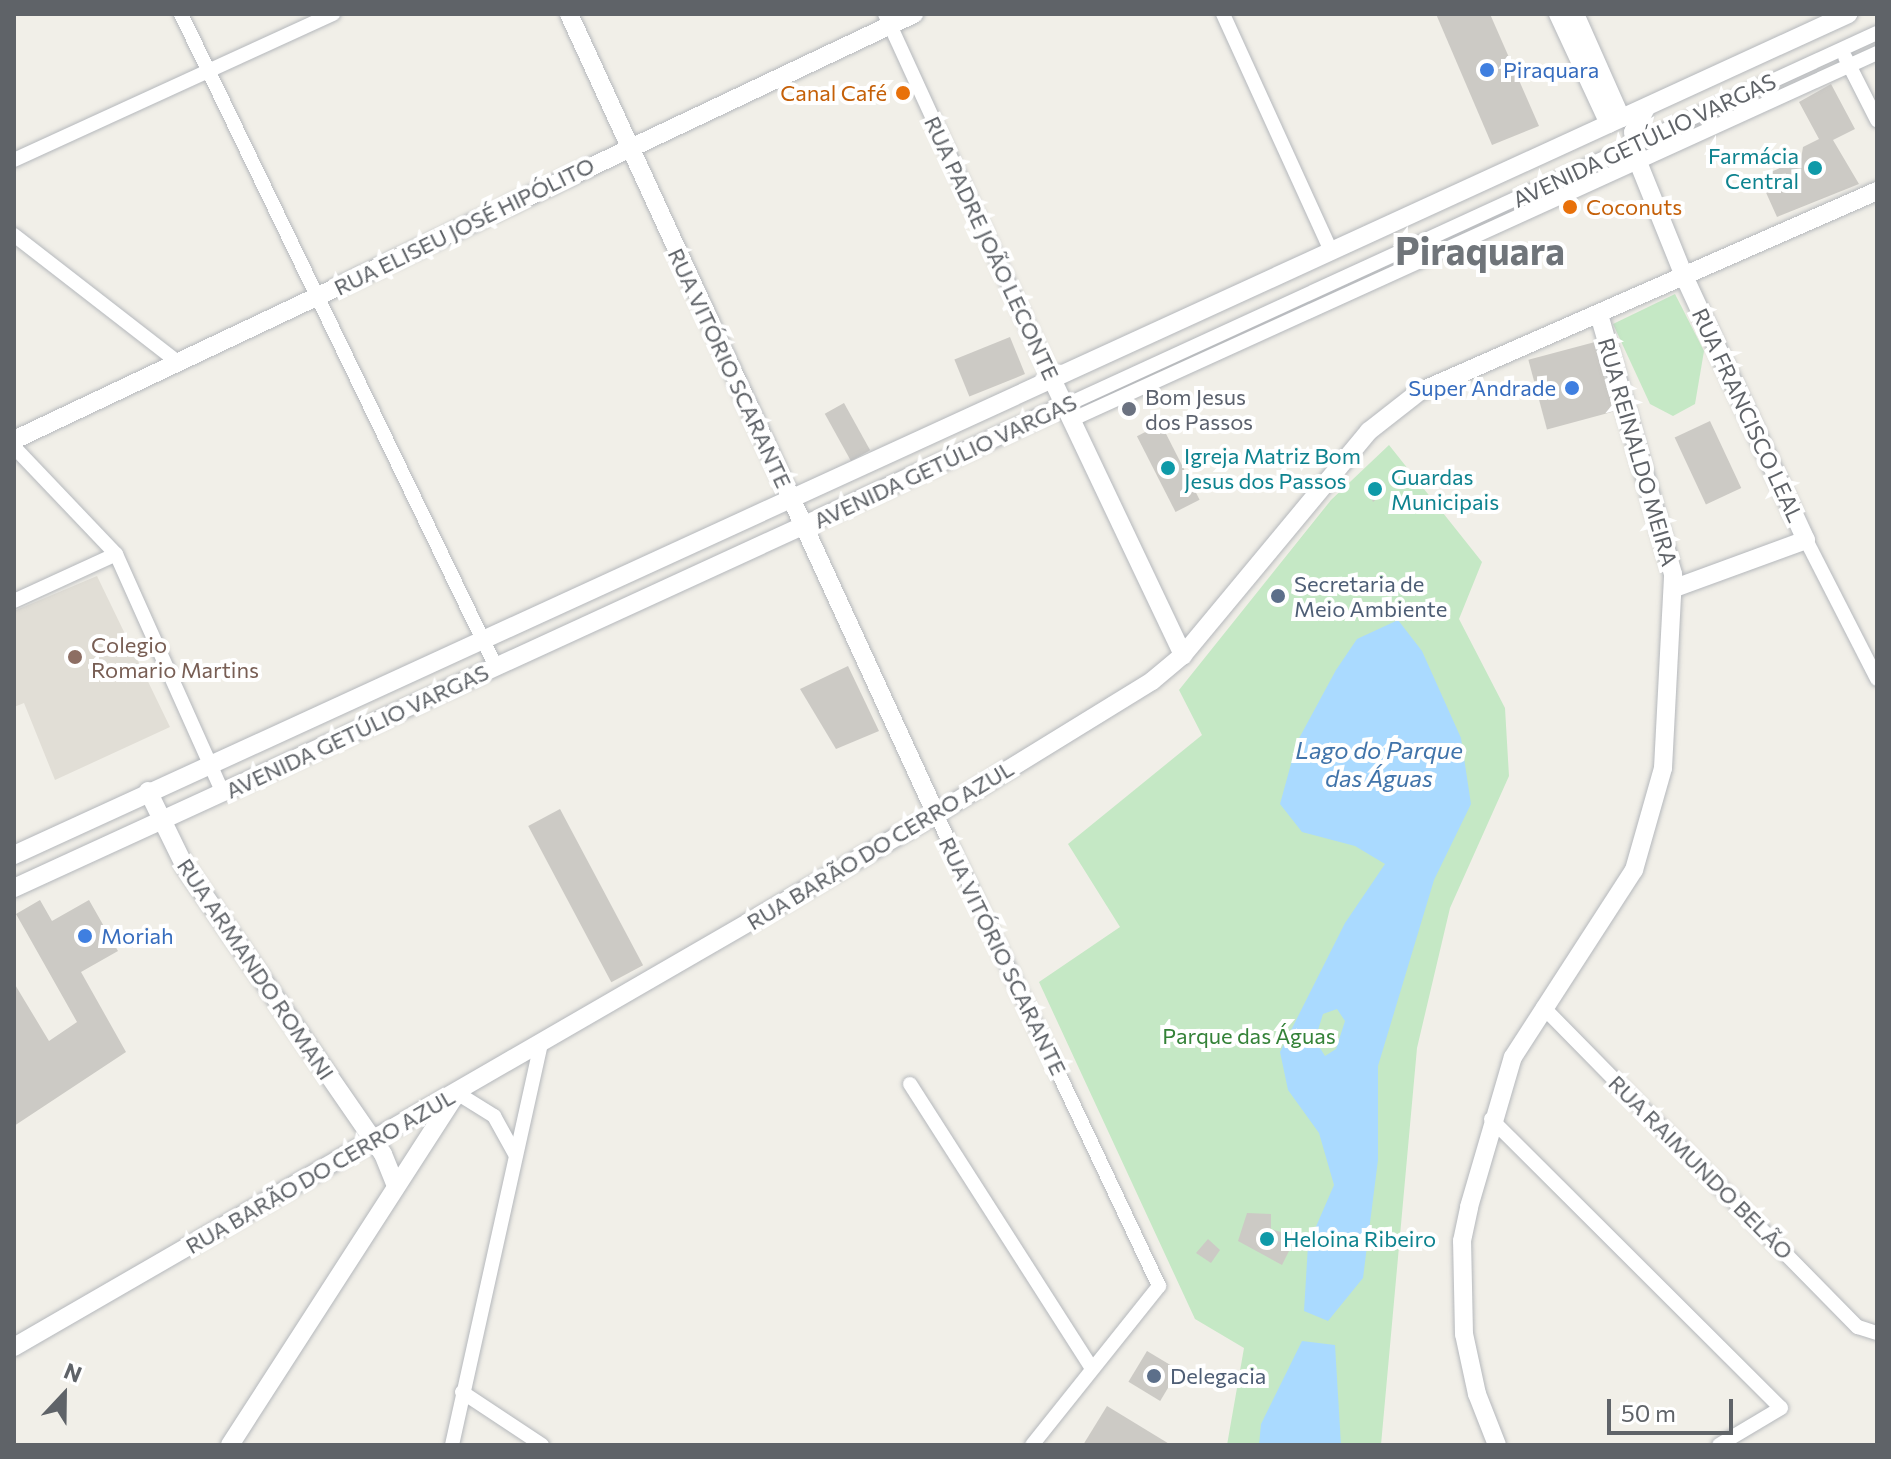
<!DOCTYPE html>
<meta charset="utf-8">
<style>
body{margin:0}
#map{position:relative;width:1891px;height:1459px;overflow:hidden;background:#f1efe8;font-family:Commissioner,sans-serif}
div>[style]{position:absolute}
.education>*{inset:0;background:#e1ded6}
.green>*{inset:0;background:#c5e8c5}
.water>*{inset:0;background:#aadaff}
.building>*{inset:0;background:#cccac5;transform-origin:0 0}
.roads{filter:drop-shadow(0 0 2px #b5b8bc) drop-shadow(0 0 2px #b5b8bc)}
.street>*{height:14px;margin:-7px;padding:0 7px;transform-origin:7px;border-radius:7px;background:#fff}
.secondary>*{height:18px;margin:-9px;padding:0 9px;transform-origin:9px;border-radius:9px;background:#fff}
.dots>*{width:22px;height:22px;translate:-50% -50%;box-sizing:border-box;border:4px solid #fff;border-radius:50%}
span{translate:-50% -50%;white-space:nowrap;text-align:center;line-height:1.15;-webkit-text-stroke:8px #fff;paint-order:stroke}
.shop-label{font-size:22px;color:#366cbe}
.left{translate:0 -50%;text-align:left}
.right{translate:-100% -50%;text-align:right}
.food-label{font-size:22px;color:#c56008}
.street-label{font-size:22px;color:#5f6368}
.culture-label{font-size:22px;color:#0d838f}
.worship-label{font-size:22px;color:#5b616d}
.service-label{font-size:22px;color:#4e5e75}
.education-label{font-size:22px;color:#785e54}
.park-label{font-size:22px;color:#348238}
.water-label{font-size:24px;color:#4174aa;font-style:italic}
.town-label{font-size:38px;color:#70757a;font-weight:700}
.frame{position:absolute;inset:0;border:16px solid #5f6368;pointer-events:none}
.north{position:absolute;left:24px;top:1355px;width:80px;height:80px;-webkit-text-stroke:6px #fff;paint-order:stroke;rotate:22deg;font-size:22px;font-weight:700;line-height:32px;text-align:center;color:#5f6368}
.north::after{content:'';display:block;margin:auto;width:28px;height:36px;background:#5f6368;clip-path:polygon(50% 0,100% 100%,50% 72%,0 100%)}
.scale{position:absolute;left:1607px;top:1399px;width:126px;height:36px;box-sizing:border-box;border:4px solid #5f6368;border-top:0;padding-left:10px;font-size:24px;line-height:28px;white-space:nowrap;color:#5f6368;-webkit-text-stroke:6px #fff;paint-order:stroke}
</style>
<div id="map">
<div class="education">
<i style="clip-path:polygon(97px 576px,170px 727px,55px 780px,24px 703px,14px 707px,14px 611px)"></i>
</div>
<div class="green">
<i style="clip-path:polygon(1675px 294px,1704px 351px,1695px 404px,1673px 416px,1650px 404px,1613px 324px)"></i>
<i style="clip-path:polygon(1389px 445px,1482px 562px,1459px 619px,1505px 708px,1509px 776px,1450px 908px,1417px 1048px,1381px 1445px,1227px 1445px,1244px 1348px,1195px 1319px,1039px 982px,1120px 927px,1068px 844px,1202px 735px,1179px 690px,1331px 500px)"></i>
</div>
<div class="water">
<i style="clip-path:polygon(evenodd,1398px 620px,1422px 651px,1461px 738px,1471px 804px,1434px 880px,1378px 1066px,1378px 1160px,1363px 1278px,1328px 1321px,1304px 1311px,1308px 1245px,1334px 1185px,1319px 1133px,1288px 1090px,1280px 1052px,1345px 923px,1385px 864px,1355px 846px,1302px 832px,1280px 804px,1297px 742px,1336px 670px,1357px 639px,1398px 620px,1337px 1009px,1345px 1021px,1336px 1049px,1325px 1056px,1315px 1040px,1323px 1014px,1337px 1009px)"></i>
<i style="clip-path:polygon(1302px 1341px,1335px 1345px,1341px 1445px,1259px 1445px,1261px 1424px)"></i>
</div>
<div class="building">
<i style="clip-path:polygon(1436px 14px,1490px 14px,1539px 126px,1492px 145px)"></i>
<i style="clip-path:polygon(1831px 84px,1855px 129px,1833px 140px,1859px 184px,1777px 217px,1759px 177px,1801px 159px,1803px 147px,1819px 139px,1799px 102px)"></i>
<i style="left:1010px;top:337px;width:40px;height:60px;rotate:68deg"></i>
<i style="left:1595px;top:342px;width:72px;height:69px;rotate:75deg"></i>
<i style="left:844px;top:403px;width:54px;height:22px;rotate:61deg"></i>
<i style="left:1710px;top:421px;width:74px;height:39px;rotate:65deg"></i>
<i style="left:1161px;top:424px;width:85px;height:27px;rotate:63deg"></i>
<i style="clip-path:polygon(1378px 480px,1383px 493px,1373px 502px,1366px 485px)"></i>
<i style="clip-path:polygon(848px 666px,879px 731px,836px 749px,800px 689px)"></i>
<i style="left:560px;top:809px;width:177px;height:36px;rotate:62deg"></i>
<i style="clip-path:polygon(40px 900px,52px 921px,89px 900px,118px 951px,81px 972px,126px 1052px,14px 1126px,14px 983px,49px 1041px,77px 1022px,16px 914px)"></i>
<i style="clip-path:polygon(1247px 1213px,1271px 1214px,1271px 1229px,1296px 1237px,1282px 1265px,1238px 1241px)"></i>
<i style="clip-path:polygon(1208px 1239px,1220px 1250px,1211px 1263px,1196px 1253px)"></i>
<i style="left:1147px;top:1351px;width:37px;height:36px;rotate:31deg"></i>
<i style="clip-path:polygon(1107px 1406px,1171px 1445px,1083px 1445px)"></i>
</div>
<div class="roads">
<div class="street">
<i style="left:181px;top:14px;width:725px;rotate:64.25deg"></i>
<i style="left:885px;top:14px;width:401px;rotate:65.4deg"></i>
<i style="left:1223px;top:14px;width:260px;rotate:65.5deg"></i>
<i style="left:1845px;top:57px;width:71px;rotate:63.1deg"></i>
<i style="left:14px;top:160px;width:351px;rotate:-24.6deg"></i>
<i style="left:14px;top:235px;width:207px;rotate:37.8deg"></i>
<i style="left:1064px;top:406px;width:894px;rotate:-24.65deg"></i>
<i style="left:1071px;top:420px;width:886px;rotate:-24.48deg"></i>
<i style="left:14px;top:447px;width:148px;rotate:46.4deg"></i>
<i style="left:116px;top:554px;width:262px;rotate:65.9deg"></i>
<i style="left:1806px;top:540px;width:156px;rotate:62.9deg"></i>
<i style="left:14px;top:601px;width:112px;rotate:-24.7deg"></i>
<i style="left:936px;top:814px;width:522px;rotate:64.71deg"></i>
<i style="left:1159px;top:1286px;width:203px;rotate:128.6deg"></i>
<i style="left:1543px;top:1007px;width:449px;rotate:45.5deg"></i>
<i style="left:1858px;top:1327px;width:20px;rotate:18deg"></i>
<i style="left:910px;top:1084px;width:334px;rotate:57.4deg"></i>
<i style="left:457px;top:1093px;width:44px;rotate:31.9deg"></i>
<i style="left:494px;top:1116px;width:43px;rotate:61.1deg"></i>
<i style="left:1491px;top:1119px;width:409px;rotate:44.9deg"></i>
<i style="left:1781px;top:1408px;width:72px;rotate:149.2deg"></i>
<i style="left:462px;top:1392px;width:96px;rotate:33.5deg"></i>
<i style="left:452px;top:1445px;width:411px;rotate:-77.5deg"></i>
</div>
<div class="secondary">
<i style="left:569px;top:14px;width:880px;rotate:65.36deg"></i>
<i style="left:1558px;top:14px;width:121px;rotate:65.1deg"></i>
<i style="left:1575px;top:14px;width:114px;rotate:66.1deg"></i>
<i style="left:1646px;top:108px;width:27px;rotate:118deg"></i>
<i style="left:1633px;top:132px;width:30px;rotate:81deg"></i>
<i style="left:1638px;top:162px;width:123px;rotate:68deg"></i>
<i style="left:1684px;top:276px;width:291px;rotate:65.2deg"></i>
<i style="left:1806px;top:540px;width:140px;rotate:159.9deg"></i>
<i style="left:1052px;top:379px;width:306px;rotate:64.6deg"></i>
<i style="left:14px;top:440px;width:996px;rotate:-25.33deg"></i>
<i style="left:148px;top:791px;width:85px;rotate:64deg"></i>
<i style="left:185px;top:867px;width:349px;rotate:55.4deg"></i>
<i style="left:383px;top:1154px;width:35px;rotate:68deg"></i>
<i style="left:14px;top:855px;width:2018px;rotate:-24.63deg"></i>
<i style="left:14px;top:888px;width:1155px;rotate:-24.66deg"></i>
<i style="left:14px;top:1347px;width:1065px;rotate:-30.03deg"></i>
<i style="left:936px;top:814px;width:254px;rotate:-31.6deg"></i>
<i style="left:1152px;top:681px;width:40px;rotate:-40deg"></i>
<i style="left:1183px;top:655px;width:291px;rotate:-50.3deg"></i>
<i style="left:1369px;top:431px;width:63px;rotate:-38deg"></i>
<i style="left:1419px;top:392px;width:500px;rotate:-23.69deg"></i>
<i style="left:230px;top:1445px;width:413px;rotate:-57.2deg"></i>
<i style="left:1497px;top:1445px;width:55px;rotate:-111.4deg"></i>
<i style="left:1477px;top:1394px;width:61px;rotate:-102.2deg"></i>
<i style="left:1464px;top:1334px;width:93px;rotate:-91.2deg"></i>
<i style="left:1462px;top:1241px;width:35px;rotate:-78deg"></i>
<i style="left:1469px;top:1207px;width:156px;rotate:-73.7deg"></i>
<i style="left:1513px;top:1057px;width:223px;rotate:-57.1deg"></i>
<i style="left:1634px;top:870px;width:106px;rotate:-74.1deg"></i>
<i style="left:1663px;top:768px;width:194px;rotate:-87deg"></i>
<i style="left:1673px;top:574px;width:267px;rotate:-105.9deg"></i>
</div>
</div>
<div class="dots">
<i style="left:1487px;top:70px;background:#3f7fe0"></i>
<i style="left:903px;top:93px;background:#e8710a"></i>
<i style="left:1815px;top:168px;background:#0f9aa8"></i>
<i style="left:1570px;top:207px;background:#e8710a"></i>
<i style="left:1572px;top:388px;background:#3f7fe0"></i>
<i style="left:1129px;top:409px;background:#6b7280"></i>
<i style="left:1168px;top:468px;background:#0f9aa8"></i>
<i style="left:1375px;top:489px;background:#0f9aa8"></i>
<i style="left:1278px;top:596px;background:#5c6f8a"></i>
<i style="left:75px;top:657px;background:#8d6e63"></i>
<i style="left:85px;top:936px;background:#3f7fe0"></i>
<i style="left:1267px;top:1239px;background:#0f9aa8"></i>
<i style="left:1154px;top:1376px;background:#5c6f8a"></i>
</div>
<div class="shop-label">
<span class="left" style="left:1503px;top:70px">Piraquara</span>
<span class="right" style="left:1556px;top:388px">Super Andrade</span>
<span class="left" style="left:101px;top:936px">Moriah</span>
</div>
<div class="food-label">
<span class="right" style="left:887px;top:93px">Canal Café</span>
<span class="left" style="left:1586px;top:207px">Coconuts</span>
</div>
<div class="street-label">
<span style="left:1644px;top:140px;rotate:-25deg">AVENIDA GETÚLIO VARGAS</span>
<span style="left:464px;top:226px;rotate:-26deg">RUA ELISEU JOSÉ HIPÓLITO</span>
<span style="left:992px;top:248px;rotate:65deg">RUA PADRE JOÃO LECONTE</span>
<span style="left:730px;top:368px;rotate:65deg">RUA VITÓRIO SCARANTE</span>
<span style="left:1748px;top:415px;rotate:65deg">RUA FRANCISCO LEAL</span>
<span style="left:1638px;top:452px;rotate:74deg">RUA REINALDO MEIRA</span>
<span style="left:945px;top:461px;rotate:-25deg">AVENIDA GETÚLIO VARGAS</span>
<span style="left:357px;top:731px;rotate:-25deg">AVENIDA GETÚLIO VARGAS</span>
<span style="left:880px;top:845px;rotate:-31deg">RUA BARÃO DO CERRO AZUL</span>
<span style="left:1003px;top:956px;rotate:64deg">RUA VITÓRIO SCARANTE</span>
<span style="left:256px;top:969px;rotate:56deg">RUA ARMANDO ROMANI</span>
<span style="left:1701px;top:1167px;rotate:45deg">RUA RAIMUNDO BELÃO</span>
<span style="left:320px;top:1171px;rotate:-30deg">RUA BARÃO DO CERRO AZUL</span>
</div>
<div class="culture-label">
<span class="right" style="left:1799px;top:168px">Farmácia<br>Central</span>
<span class="left" style="left:1184px;top:468px">Igreja Matriz Bom<br>Jesus dos Passos</span>
<span class="left" style="left:1391px;top:489px">Guardas<br>Municipais</span>
<span class="left" style="left:1283px;top:1239px">Heloina Ribeiro</span>
</div>
<div class="worship-label">
<span class="left" style="left:1145px;top:409px">Bom Jesus<br>dos Passos</span>
</div>
<div class="service-label">
<span class="left" style="left:1294px;top:596px">Secretaria de<br>Meio Ambiente</span>
<span class="left" style="left:1170px;top:1376px">Delegacia</span>
</div>
<div class="education-label">
<span class="left" style="left:91px;top:657px">Colegio<br>Romario Martins</span>
</div>
<div class="park-label">
<span style="left:1249px;top:1036px">Parque das Águas</span>
</div>
<div class="water-label">
<span style="left:1379px;top:764px">Lago do Parque<br>das Águas</span>
</div>
<div class="town-label">
<span style="left:1480px;top:250px">Piraquara</span>
</div>
<div class="frame"></div>
<div class="north">N</div>
<div class="scale">50 m</div>
</div>
